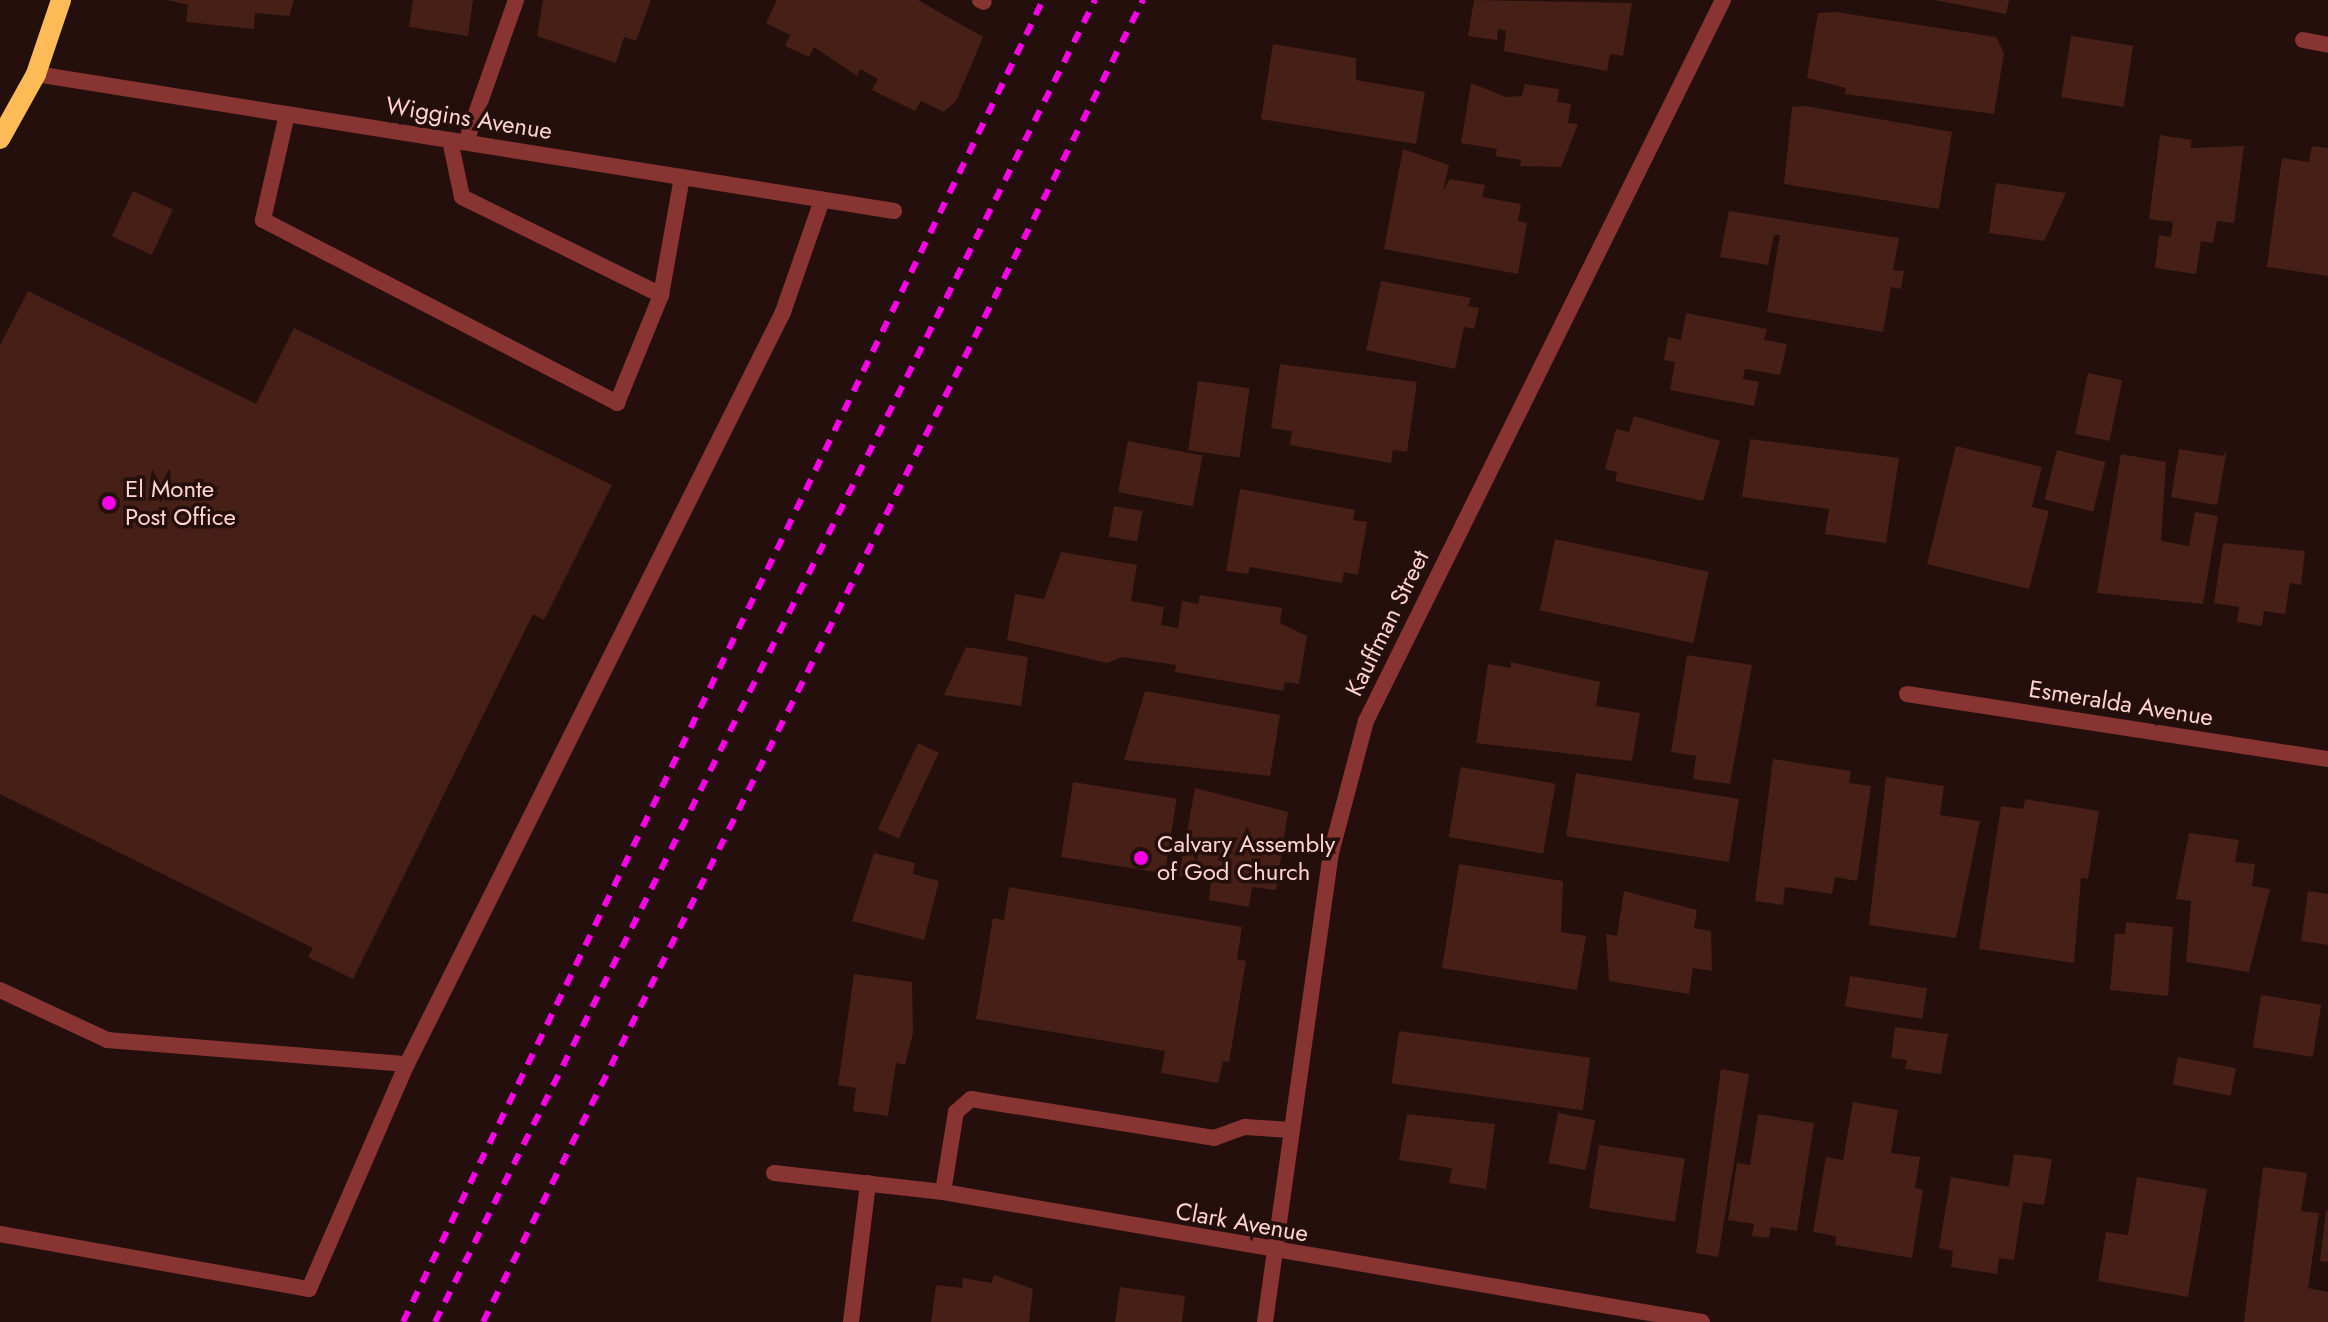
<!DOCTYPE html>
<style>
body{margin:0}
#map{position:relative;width:2328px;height:1322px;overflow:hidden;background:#240f0c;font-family:Jost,sans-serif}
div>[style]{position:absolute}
.building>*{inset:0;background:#461f16;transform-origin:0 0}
.service>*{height:16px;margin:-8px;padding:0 8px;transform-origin:8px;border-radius:8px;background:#873433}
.minor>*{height:16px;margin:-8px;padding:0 8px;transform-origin:8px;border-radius:8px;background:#873433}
.primary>*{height:20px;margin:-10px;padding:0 10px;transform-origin:10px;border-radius:10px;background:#ffbc56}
.rail>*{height:6px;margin-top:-3px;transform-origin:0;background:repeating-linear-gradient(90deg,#fa00e6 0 12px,transparent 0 22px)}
.dots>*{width:22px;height:22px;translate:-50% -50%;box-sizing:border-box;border:4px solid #240f0c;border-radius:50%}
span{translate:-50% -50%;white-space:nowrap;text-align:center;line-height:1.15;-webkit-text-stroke:7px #240f0c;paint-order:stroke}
.street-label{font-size:24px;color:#ffd3cf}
.poi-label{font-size:24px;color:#ffd3cf}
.left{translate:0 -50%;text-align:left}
</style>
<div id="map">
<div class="building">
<i style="clip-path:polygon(167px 0,294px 0,289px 16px,255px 13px,254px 29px,186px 22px,188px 5px)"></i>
<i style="clip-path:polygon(413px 0,473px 0,468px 36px,409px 27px)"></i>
<i style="clip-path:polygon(543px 0,651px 0,636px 41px,624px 37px,616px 63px,537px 36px)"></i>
<i style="clip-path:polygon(777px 0,918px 0,983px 37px,956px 101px,944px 112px,921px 101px,915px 111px,872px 90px,878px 79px,860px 69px,857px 76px,814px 47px,809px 57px,785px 46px,790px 35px,766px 23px)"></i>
<i style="clip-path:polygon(1474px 0,1632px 3px,1623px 56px,1610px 54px,1607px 71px,1504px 51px,1506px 31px,1498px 29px,1497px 40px,1468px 36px)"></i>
<i style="clip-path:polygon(1935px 0,2009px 0,2006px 14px)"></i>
<i style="clip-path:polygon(1836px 12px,1996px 37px,2004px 53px,1994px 114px,1845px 94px,1846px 88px,1807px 78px,1818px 13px)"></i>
<i style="left:2071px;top:36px;width:63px;height:62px;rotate:9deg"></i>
<i style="clip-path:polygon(1273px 44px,1356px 58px,1356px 80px,1425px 92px,1416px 144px,1261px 119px)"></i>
<i style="clip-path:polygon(1471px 83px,1506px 97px,1522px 96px,1525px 84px,1559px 89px,1557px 102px,1571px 104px,1568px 123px,1578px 124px,1561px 167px,1520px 166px,1521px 160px,1495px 156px,1497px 149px,1461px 143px)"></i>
<i style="clip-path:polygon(1806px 106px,1952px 132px,1939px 209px,1784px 184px,1792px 107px)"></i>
<i style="clip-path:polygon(2160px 135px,2192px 140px,2190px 148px,2244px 146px,2234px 223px,2217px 221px,2213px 243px,2201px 241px,2196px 274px,2155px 268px,2159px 235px,2171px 237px,2173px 222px,2149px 219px)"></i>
<i style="clip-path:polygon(2312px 146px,2328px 148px,2328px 276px,2267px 267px,2282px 158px,2309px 162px)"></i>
<i style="clip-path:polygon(1403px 149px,1449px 165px,1443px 191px,1450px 179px,1485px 185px,1482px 197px,1521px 204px,1518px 221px,1527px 223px,1518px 274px,1384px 249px)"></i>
<i style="clip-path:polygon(1996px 183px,2066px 193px,2044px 241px,1989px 233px)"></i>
<i style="left:133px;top:191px;width:44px;height:50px;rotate:25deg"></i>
<i style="clip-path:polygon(1729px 211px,1899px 238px,1893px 270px,1904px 271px,1901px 289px,1891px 287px,1883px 332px,1767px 312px,1780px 235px,1774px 235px,1768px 265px,1720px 257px)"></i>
<i style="clip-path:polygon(1381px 281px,1471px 298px,1468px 306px,1479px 308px,1474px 329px,1464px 327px,1455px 369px,1366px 350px)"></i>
<i style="clip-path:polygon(28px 291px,256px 404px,294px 328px,612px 485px,544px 620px,533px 614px,353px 979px,308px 957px,313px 948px,0 794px,0 345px)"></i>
<i style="clip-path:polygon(1686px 313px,1767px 329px,1764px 340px,1787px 344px,1780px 375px,1745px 369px,1743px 379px,1759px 382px,1754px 406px,1670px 390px,1675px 362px,1664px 360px,1668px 337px,1681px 340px)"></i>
<i style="clip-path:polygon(1280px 364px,1417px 382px,1407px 452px,1393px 450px,1391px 463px,1290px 445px,1292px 431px,1271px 428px)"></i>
<i style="left:2088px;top:373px;width:35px;height:62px;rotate:12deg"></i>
<i style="left:1198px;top:381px;width:52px;height:70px;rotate:8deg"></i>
<i style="clip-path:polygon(1634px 416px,1720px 441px,1703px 501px,1615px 481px,1617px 472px,1605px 469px,1616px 429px,1629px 432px)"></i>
<i style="clip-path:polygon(1750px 439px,1899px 458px,1886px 543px,1825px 534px,1829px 509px,1742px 497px)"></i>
<i style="left:1128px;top:441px;width:76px;height:52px;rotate:11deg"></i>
<i style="clip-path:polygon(1956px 446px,2042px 467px,2032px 507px,2049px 511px,2029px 589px,1927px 564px)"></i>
<i style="clip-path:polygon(2179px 449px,2223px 456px,2227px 450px,2217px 505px,2171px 497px)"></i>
<i style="left:2057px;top:450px;width:50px;height:51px;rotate:14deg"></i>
<i style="clip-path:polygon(2121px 454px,2166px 462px,2161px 541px,2189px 546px,2195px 512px,2218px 516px,2203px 604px,2097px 593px)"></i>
<i style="clip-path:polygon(1240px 489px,1355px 510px,1353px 520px,1367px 522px,1358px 575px,1344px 572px,1342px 583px,1250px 567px,1248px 574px,1226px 571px)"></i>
<i style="left:1114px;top:506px;width:29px;height:31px;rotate:10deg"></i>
<i style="left:1555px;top:539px;width:157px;height:73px;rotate:12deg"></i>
<i style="clip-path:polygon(2223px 543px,2305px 551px,2301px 585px,2290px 583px,2285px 614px,2264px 611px,2262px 626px,2237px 622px,2239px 607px,2214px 603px)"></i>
<i style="clip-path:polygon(1061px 552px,1137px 565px,1131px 601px,1164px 607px,1161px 625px,1178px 628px,1182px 601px,1198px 604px,1200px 595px,1282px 608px,1280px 623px,1307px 636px,1299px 684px,1285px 682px,1283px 691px,1175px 672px,1176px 665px,1122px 657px,1107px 663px,1007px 640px,1015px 594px,1044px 599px)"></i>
<i style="clip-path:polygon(966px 647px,1028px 657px,1021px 706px,944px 695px)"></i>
<i style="clip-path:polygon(1687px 655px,1752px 665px,1730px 784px,1693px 779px,1696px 756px,1671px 752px)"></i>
<i style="clip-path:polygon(1511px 662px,1600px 682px,1596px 706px,1640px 713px,1632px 761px,1476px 743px,1488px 664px,1511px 668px)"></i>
<i style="clip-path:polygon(1145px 691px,1280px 715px,1270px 776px,1124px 760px)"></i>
<i style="left:918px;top:743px;width:23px;height:95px;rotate:25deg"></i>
<i style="clip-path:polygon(1773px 759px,1851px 771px,1849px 783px,1871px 786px,1857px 881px,1835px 877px,1832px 894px,1785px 887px,1783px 905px,1755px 901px)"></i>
<i style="left:1461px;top:767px;width:96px;height:71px;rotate:10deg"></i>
<i style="left:1576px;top:773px;width:165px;height:64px;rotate:9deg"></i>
<i style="clip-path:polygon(1886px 777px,1944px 786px,1940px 815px,1980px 821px,1956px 938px,1869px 925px)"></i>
<i style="left:1073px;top:782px;width:105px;height:76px;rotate:9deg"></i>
<i style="clip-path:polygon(1195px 788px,1288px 812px,1276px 890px,1252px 887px,1249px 907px,1209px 900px,1211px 881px,1179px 876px)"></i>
<i style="clip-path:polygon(2025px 799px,2099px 811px,2088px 879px,2081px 878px,2074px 963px,1979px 949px,2001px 806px,2023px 809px)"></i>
<i style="clip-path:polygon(2189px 833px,2239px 840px,2235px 862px,2255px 864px,2252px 886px,2270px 889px,2249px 972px,2186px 962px,2191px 901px,2176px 899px)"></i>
<i style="clip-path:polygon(874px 853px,915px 863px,913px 874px,939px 881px,924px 940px,852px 921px)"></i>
<i style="clip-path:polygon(1459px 864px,1563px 881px,1561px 932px,1586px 936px,1577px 990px,1442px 968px)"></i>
<i style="clip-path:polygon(1009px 887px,1242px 927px,1237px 959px,1246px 961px,1229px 1062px,1223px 1061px,1218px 1083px,1161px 1073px,1165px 1051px,976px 1019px,993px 918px,1004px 920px)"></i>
<i style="clip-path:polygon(1624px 891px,1697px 910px,1694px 928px,1711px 931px,1712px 971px,1693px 968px,1689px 994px,1609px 981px,1606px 934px,1617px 936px)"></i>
<i style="clip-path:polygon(2308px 891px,2328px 894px,2328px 945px,2301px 941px)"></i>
<i style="clip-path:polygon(2126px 922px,2173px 927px,2168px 996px,2110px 990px,2115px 934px,2125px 934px)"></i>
<i style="clip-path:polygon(854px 974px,912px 982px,913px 1033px,905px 1065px,896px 1063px,888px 1116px,853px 1111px,856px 1088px,838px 1085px)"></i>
<i style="left:1850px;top:976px;width:78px;height:31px;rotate:9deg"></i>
<i style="left:2261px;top:995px;width:61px;height:53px;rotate:9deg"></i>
<i style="clip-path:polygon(1895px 1027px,1948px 1034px,1941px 1074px,1905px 1069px,1907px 1060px,1891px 1058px)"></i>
<i style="left:1399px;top:1031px;width:193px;height:53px;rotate:8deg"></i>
<i style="left:2178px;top:1057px;width:59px;height:28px;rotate:11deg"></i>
<i style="clip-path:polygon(1721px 1069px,1749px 1074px,1718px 1257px,1696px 1253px)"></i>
<i style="clip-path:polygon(1853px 1102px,1898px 1110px,1891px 1153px,1920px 1157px,1915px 1188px,1923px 1190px,1912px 1258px,1835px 1245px,1836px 1236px,1813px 1232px,1826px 1157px,1843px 1160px)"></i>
<i style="left:1558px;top:1113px;width:38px;height:51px;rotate:11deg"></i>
<i style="clip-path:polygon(1407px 1114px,1495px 1124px,1486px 1189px,1449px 1183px,1452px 1168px,1399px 1160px)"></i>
<i style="clip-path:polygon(1758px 1114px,1814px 1123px,1797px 1231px,1771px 1227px,1769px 1238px,1752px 1236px,1754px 1224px,1728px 1220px,1737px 1163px,1750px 1165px)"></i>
<i style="left:1599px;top:1145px;width:87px;height:64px;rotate:9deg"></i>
<i style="clip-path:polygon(2014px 1154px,2052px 1159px,2044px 1205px,2023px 1202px,2014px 1260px,1999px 1258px,1997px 1274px,1951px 1267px,1953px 1251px,1939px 1248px,1951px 1177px,2009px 1187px)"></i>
<i style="clip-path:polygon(2263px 1167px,2307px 1173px,2301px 1211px,2319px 1213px,2308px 1288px,2328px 1292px,2328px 1322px,2244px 1322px)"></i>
<i style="clip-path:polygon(2137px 1177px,2207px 1189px,2188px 1297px,2098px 1281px,2106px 1232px,2128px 1235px)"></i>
<i style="clip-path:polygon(2326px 1211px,2328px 1211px,2328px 1262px,2320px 1261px)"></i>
<i style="clip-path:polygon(994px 1275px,1033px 1289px,1029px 1322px,931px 1322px,936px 1285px,962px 1288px,963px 1278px,992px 1283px)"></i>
<i style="clip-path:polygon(1120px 1287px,1185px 1296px,1182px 1322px,1115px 1322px)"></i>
</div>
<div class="service">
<i style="left:287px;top:114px;width:109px;rotate:102.8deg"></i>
<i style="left:263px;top:220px;width:399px;rotate:27.3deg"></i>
<i style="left:617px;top:403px;width:117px;rotate:-67.8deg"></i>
<i style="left:661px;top:295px;width:120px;rotate:-79.9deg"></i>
<i style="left:450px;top:140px;width:58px;rotate:78.1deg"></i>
<i style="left:462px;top:197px;width:222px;rotate:26.2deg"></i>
<i style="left:466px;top:142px;width:151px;rotate:-70.6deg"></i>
<i style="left:0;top:990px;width:118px;rotate:25deg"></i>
<i style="left:107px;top:1040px;width:301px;rotate:4.6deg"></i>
<i style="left:407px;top:1064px;width:841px;rotate:-63.43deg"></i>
<i style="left:783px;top:312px;width:119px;rotate:-70.8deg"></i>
<i style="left:943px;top:1192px;width:81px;rotate:-80.8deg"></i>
<i style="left:956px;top:1112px;width:20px;rotate:-41deg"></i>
<i style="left:971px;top:1099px;width:246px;rotate:9.1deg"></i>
<i style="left:1214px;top:1138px;width:33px;rotate:-20deg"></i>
<i style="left:1245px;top:1127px;width:46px;rotate:3.7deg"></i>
<i style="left:0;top:1234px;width:314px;rotate:10.1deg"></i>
<i style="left:309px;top:1289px;width:245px;rotate:-66.5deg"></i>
<i style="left:851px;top:1322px;width:140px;rotate:-83deg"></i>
</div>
<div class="minor">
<i style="left:980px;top:0;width:4px;rotate:27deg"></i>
<i style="left:2303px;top:40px;width:25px;rotate:11deg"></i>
<i style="left:36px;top:74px;width:869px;rotate:9.07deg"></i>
<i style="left:1907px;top:694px;width:426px;rotate:8.8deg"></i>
<i style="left:774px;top:1173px;width:170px;rotate:6.4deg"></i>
<i style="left:943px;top:1192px;width:770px;rotate:9.72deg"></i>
<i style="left:1265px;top:1322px;width:470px;rotate:-82deg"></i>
<i style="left:1330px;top:857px;width:141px;rotate:-75.2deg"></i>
<i style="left:1366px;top:721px;width:805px;rotate:-63.66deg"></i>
</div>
<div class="primary">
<i style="left:0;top:139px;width:74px;rotate:-61deg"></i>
<i style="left:36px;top:74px;width:78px;rotate:-71.3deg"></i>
</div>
<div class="rail">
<i style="left:403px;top:1322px;width:1469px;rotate:-64.17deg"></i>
<i style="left:435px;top:1322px;width:1478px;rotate:-63.47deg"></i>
<i style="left:483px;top:1322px;width:1478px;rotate:-63.47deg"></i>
</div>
<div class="dots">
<i style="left:109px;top:503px;background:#fa00e6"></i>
<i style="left:1141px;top:858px;background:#fa00e6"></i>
</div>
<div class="street-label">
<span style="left:469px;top:118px;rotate:9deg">Wiggins Avenue</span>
<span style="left:1387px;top:623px;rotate:-64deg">Kauffman Street</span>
<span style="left:2121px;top:703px;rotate:9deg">Esmeralda Avenue</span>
<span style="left:1242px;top:1222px;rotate:10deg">Clark Avenue</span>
</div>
<div class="poi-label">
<span class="left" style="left:125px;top:503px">El Monte<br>Post Office</span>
<span class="left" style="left:1157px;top:858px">Calvary Assembly<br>of God Church</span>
</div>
</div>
